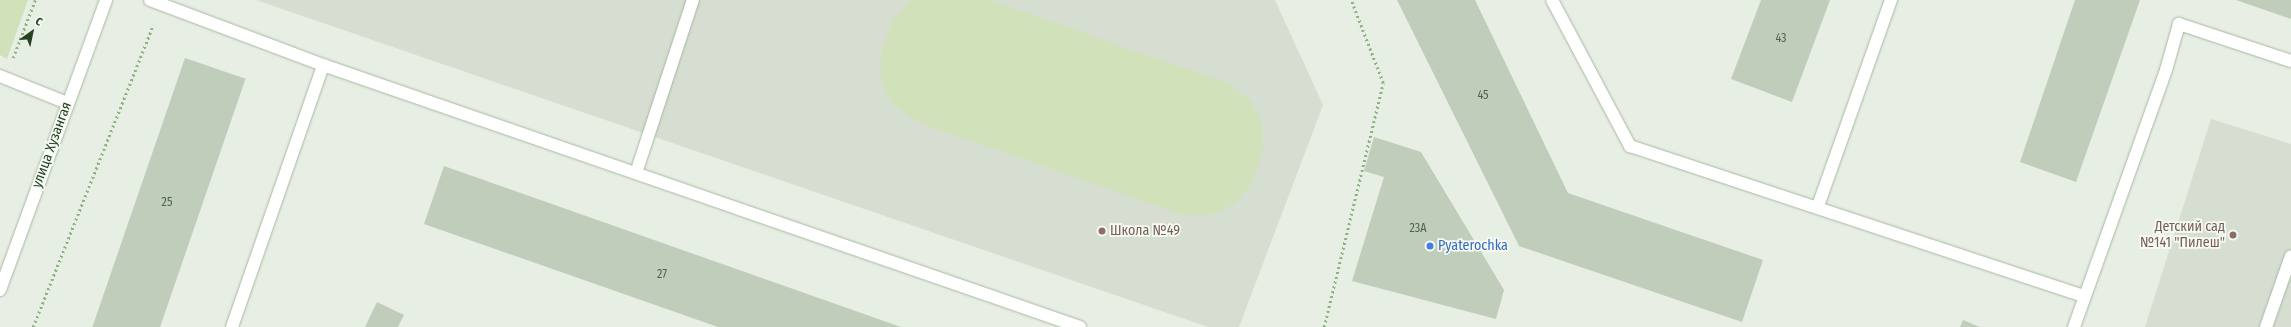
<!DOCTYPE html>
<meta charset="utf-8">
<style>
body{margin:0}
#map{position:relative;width:2291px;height:327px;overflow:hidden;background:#e7eee3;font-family:"Fira Sans Condensed",sans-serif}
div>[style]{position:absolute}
.built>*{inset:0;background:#d5ded1}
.green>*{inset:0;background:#d1e1ba}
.building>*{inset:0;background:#c0cdbb;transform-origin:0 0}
.path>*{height:2.5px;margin-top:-1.25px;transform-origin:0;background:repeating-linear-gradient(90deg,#8ab581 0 2px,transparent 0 5px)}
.roads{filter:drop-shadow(0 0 1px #a9b7a5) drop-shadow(0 0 1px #a9b7a5)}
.minor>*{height:12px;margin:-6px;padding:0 6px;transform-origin:6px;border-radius:6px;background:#fff}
.dots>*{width:11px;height:11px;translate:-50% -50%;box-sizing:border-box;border:2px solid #f6faf4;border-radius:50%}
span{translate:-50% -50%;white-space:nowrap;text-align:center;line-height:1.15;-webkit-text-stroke:3.5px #f6faf4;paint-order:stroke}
.number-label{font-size:12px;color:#4c6548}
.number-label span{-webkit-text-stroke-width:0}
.street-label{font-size:14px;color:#254221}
.education-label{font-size:14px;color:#785e54}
.right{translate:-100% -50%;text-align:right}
.left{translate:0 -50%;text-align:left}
.shop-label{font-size:14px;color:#366cbe}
.north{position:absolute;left:12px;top:12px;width:40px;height:40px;-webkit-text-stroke:3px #f6faf4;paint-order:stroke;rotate:33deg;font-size:11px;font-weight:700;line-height:16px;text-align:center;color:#254221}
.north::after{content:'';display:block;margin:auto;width:14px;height:18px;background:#254221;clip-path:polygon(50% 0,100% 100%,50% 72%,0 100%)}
</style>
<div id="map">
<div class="built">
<i style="clip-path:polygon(256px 0,1275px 0,1323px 105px,1239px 327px,1208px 327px)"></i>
<i style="clip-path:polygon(2211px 119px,2291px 144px,2291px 327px,2145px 327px)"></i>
</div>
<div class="green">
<i style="clip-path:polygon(0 0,28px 0,7px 59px,0 55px)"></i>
<i style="clip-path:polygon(911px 0,989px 0,1228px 83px,1251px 101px,1262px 124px,1263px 151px,1252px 183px,1235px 203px,1212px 215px,1183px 215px,915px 121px,892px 103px,881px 80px,881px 53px,892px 21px)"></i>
</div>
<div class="building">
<i style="clip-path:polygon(1397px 0,1475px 0,1568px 193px,1763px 260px,1742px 322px,1519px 246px)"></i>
<i style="clip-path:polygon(1761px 0,1830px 0,1792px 102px,1731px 79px)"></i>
<i style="clip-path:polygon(2075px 0,2140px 0,2076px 182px,2020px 162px)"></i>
<i style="clip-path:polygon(2236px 0,2291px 0,2291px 19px)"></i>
<i style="left:185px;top:58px;width:64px;height:286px;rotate:19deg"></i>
<i style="clip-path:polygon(1374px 137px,1421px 152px,1504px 290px,1496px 319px,1352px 281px,1384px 177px,1364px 171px)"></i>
<i style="clip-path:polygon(444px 166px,901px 327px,718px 327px,424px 224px)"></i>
<i style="clip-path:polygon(377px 302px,404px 315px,398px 327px,365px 327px)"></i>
<i style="clip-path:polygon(1963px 320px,1980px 327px,1960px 327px)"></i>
</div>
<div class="path">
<i style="left:13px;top:58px;width:62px;rotate:-69.2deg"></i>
<i style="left:33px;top:327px;width:325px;rotate:-68.3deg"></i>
<i style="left:1324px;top:327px;width:251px;rotate:-76.4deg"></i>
<i style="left:1383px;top:83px;width:89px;rotate:-111.1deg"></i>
</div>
<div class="roads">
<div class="minor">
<i style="left:150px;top:0;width:185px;rotate:20.6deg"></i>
<i style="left:323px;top:65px;width:801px;rotate:19.09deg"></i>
<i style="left:1552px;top:0;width:166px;rotate:61.9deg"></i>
<i style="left:1630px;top:146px;width:478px;rotate:18.3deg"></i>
<i style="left:0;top:76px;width:72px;rotate:21.9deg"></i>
<i style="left:636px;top:173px;width:182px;rotate:-71.8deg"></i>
<i style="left:1818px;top:206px;width:219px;rotate:-70.5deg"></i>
<i style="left:0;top:290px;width:309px;rotate:-69.9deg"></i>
<i style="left:232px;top:327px;width:277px;rotate:-70.8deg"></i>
<i style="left:2074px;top:327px;width:273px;rotate:-70.3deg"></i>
<i style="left:2166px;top:70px;width:48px;rotate:-74.2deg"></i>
<i style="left:2179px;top:24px;width:118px;rotate:18.3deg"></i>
<i style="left:2266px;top:327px;width:75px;rotate:-70.6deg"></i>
</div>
</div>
<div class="dots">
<i style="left:1102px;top:231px;background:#8d6e63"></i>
<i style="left:2233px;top:235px;background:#8d6e63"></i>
<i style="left:1430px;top:246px;background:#3f7fe0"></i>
</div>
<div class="number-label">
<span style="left:1781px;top:39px">43</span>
<span style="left:1483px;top:96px">45</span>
<span style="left:167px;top:203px">25</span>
<span style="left:1418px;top:229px">23А</span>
<span style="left:662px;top:275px">27</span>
</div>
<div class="street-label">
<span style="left:52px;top:145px;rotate:-70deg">улица Хузангая</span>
</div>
<div class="education-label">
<span class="right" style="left:2225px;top:235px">Детский сад<br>№141 "Пилеш"</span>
<span class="left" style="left:1110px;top:231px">Школа №49</span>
</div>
<div class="shop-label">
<span class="left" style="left:1438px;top:246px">Pyaterochka</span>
</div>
<div class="north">С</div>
</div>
